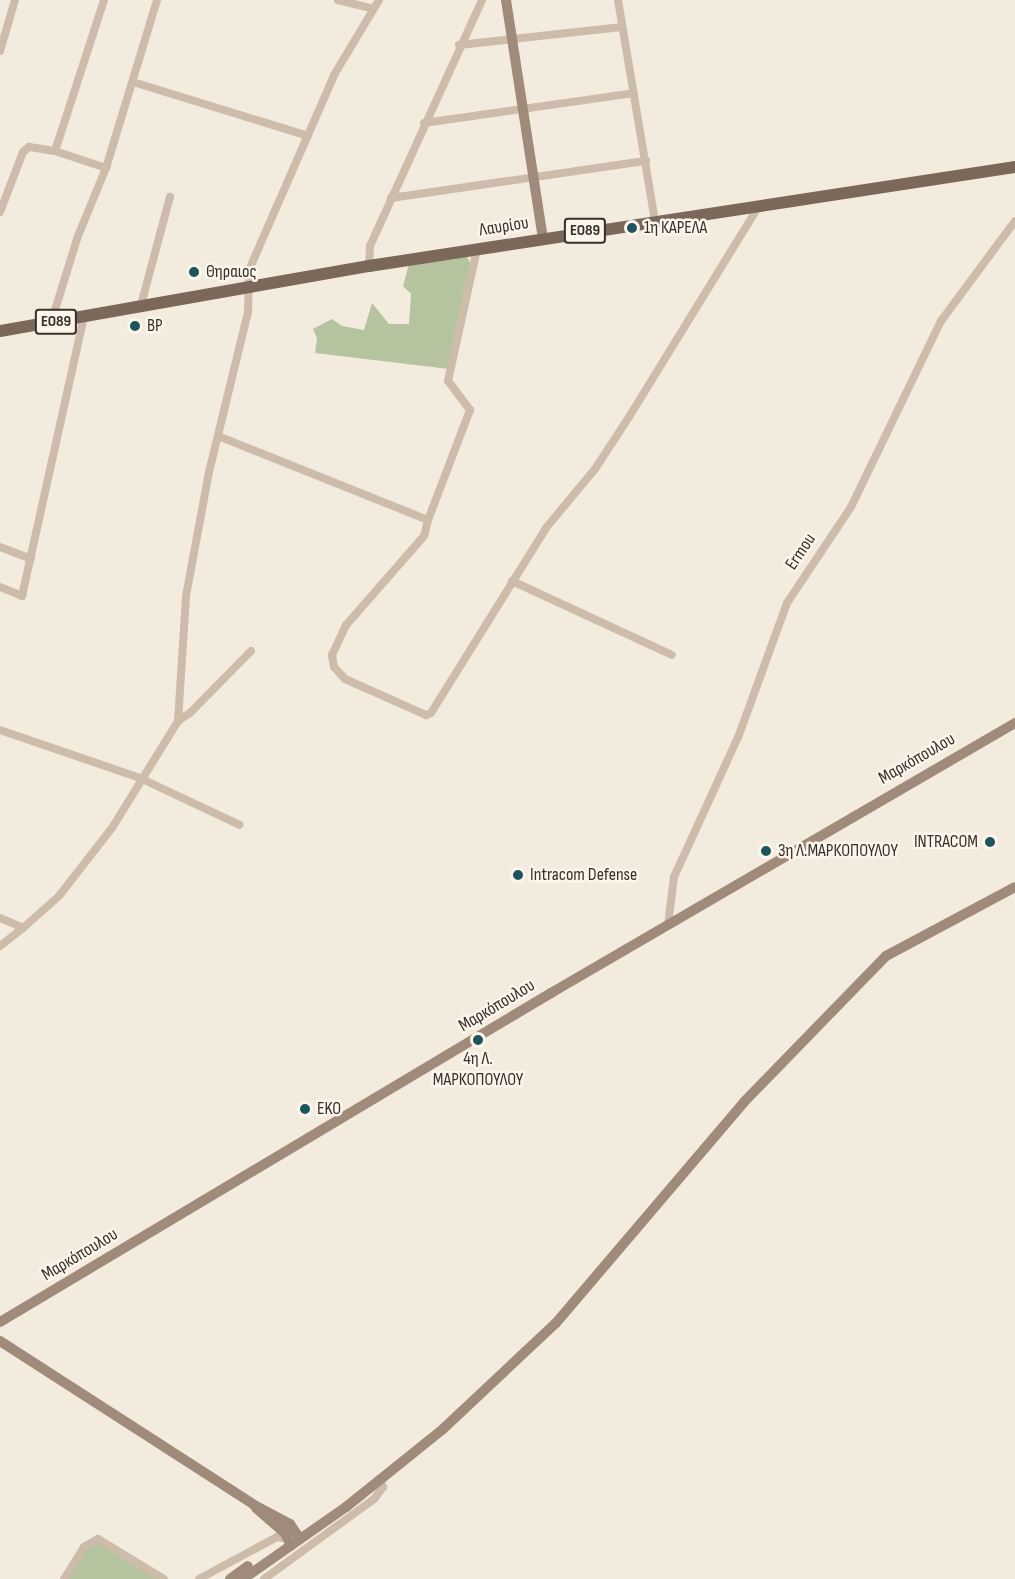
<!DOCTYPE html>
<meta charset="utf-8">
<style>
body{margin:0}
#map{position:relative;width:1015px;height:1579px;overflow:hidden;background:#f4ebdf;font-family:"Sofia Sans Condensed",sans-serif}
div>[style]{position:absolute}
.green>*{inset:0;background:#b5c49e}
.street>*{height:8px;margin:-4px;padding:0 4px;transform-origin:4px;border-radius:4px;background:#cdbcaa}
.secondary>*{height:10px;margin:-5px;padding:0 5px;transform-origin:5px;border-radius:5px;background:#a08b7b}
.primary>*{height:12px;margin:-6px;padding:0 6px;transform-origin:6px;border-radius:6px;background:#7c685a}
.dots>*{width:16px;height:16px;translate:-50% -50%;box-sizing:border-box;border:3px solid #fbf5ec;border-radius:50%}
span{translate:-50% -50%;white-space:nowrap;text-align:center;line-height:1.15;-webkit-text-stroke:5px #fbf5ec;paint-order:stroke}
.shield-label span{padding:2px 4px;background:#fbf5ec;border:2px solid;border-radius:4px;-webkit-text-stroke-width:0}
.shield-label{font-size:16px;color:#3a302a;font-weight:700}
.street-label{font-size:18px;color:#3a302a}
.poi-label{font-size:18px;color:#3a302a}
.left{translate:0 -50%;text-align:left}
.right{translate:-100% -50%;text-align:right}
</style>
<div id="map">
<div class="green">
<i style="clip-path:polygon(465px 253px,473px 268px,449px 369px,315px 353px,317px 338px,313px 329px,332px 319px,342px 326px,364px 330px,372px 303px,389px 324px,409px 324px,411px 294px,403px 286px,409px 264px)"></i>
<i style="clip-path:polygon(98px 1541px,158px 1579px,66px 1579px,87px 1546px)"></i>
</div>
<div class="street">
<i style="left:338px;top:0;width:36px;rotate:14deg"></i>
<i style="left:618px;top:0;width:224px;rotate:80.5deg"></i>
<i style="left:459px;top:45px;width:164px;rotate:-6.3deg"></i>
<i style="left:0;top:51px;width:53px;rotate:-73.6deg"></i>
<i style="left:133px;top:82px;width:183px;rotate:17.1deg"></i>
<i style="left:424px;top:123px;width:212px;rotate:-8.1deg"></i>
<i style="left:55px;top:151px;width:159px;rotate:-72deg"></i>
<i style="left:391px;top:198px;width:258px;rotate:-8.3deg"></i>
<i style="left:0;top:212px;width:64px;rotate:-69deg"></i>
<i style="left:23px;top:152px;width:8px;rotate:-40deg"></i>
<i style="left:29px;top:147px;width:26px;rotate:9deg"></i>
<i style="left:55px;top:151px;width:54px;rotate:18.4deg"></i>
<i style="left:369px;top:266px;width:20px;rotate:-87deg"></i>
<i style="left:370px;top:246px;width:270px;rotate:-65.5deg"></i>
<i style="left:141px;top:305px;width:112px;rotate:-75deg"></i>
<i style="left:51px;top:323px;width:91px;rotate:-72.8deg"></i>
<i style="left:78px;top:236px;width:74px;rotate:-67.6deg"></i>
<i style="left:106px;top:168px;width:176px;rotate:-73.1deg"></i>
<i style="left:218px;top:436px;width:226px;rotate:21.8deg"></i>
<i style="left:428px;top:520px;width:118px;rotate:-69.1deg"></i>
<i style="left:470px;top:410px;width:36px;rotate:-127deg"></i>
<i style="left:448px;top:381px;width:135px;rotate:-77.6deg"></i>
<i style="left:428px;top:520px;width:16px;rotate:104deg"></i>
<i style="left:424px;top:536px;width:118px;rotate:131.2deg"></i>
<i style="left:346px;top:625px;width:33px;rotate:115deg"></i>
<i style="left:332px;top:655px;width:12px;rotate:81deg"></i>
<i style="left:334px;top:667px;width:16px;rotate:47deg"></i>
<i style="left:345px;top:679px;width:89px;rotate:24deg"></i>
<i style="left:426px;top:715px;width:5px;rotate:-22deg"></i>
<i style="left:431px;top:713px;width:218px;rotate:-58.1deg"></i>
<i style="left:546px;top:528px;width:77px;rotate:-50.3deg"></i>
<i style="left:595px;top:469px;width:62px;rotate:-56.8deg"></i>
<i style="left:629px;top:417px;width:248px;rotate:-58.4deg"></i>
<i style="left:0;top:547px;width:33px;rotate:21deg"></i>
<i style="left:512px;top:581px;width:176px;rotate:24.8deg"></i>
<i style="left:0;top:587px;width:24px;rotate:22deg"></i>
<i style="left:22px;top:596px;width:287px;rotate:-77.5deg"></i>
<i style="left:178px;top:721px;width:14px;rotate:-34deg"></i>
<i style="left:190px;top:713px;width:87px;rotate:-45.5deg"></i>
<i style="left:0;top:730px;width:148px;rotate:18.9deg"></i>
<i style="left:140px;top:778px;width:110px;rotate:25.2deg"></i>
<i style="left:0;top:918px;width:25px;rotate:23deg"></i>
<i style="left:23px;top:928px;width:48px;rotate:-41.6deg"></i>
<i style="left:59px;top:896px;width:86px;rotate:-52.1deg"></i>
<i style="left:112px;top:828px;width:126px;rotate:-58.3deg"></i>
<i style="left:178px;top:721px;width:125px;rotate:-86.3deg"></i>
<i style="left:186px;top:596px;width:126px;rotate:-79.5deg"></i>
<i style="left:209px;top:472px;width:165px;rotate:-76.3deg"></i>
<i style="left:248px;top:312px;width:42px;rotate:-88.6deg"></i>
<i style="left:249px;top:270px;width:213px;rotate:-66.4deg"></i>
<i style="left:334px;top:75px;width:87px;rotate:-59deg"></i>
<i style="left:668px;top:925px;width:48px;rotate:-82.9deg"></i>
<i style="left:674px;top:877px;width:156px;rotate:-65.4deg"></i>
<i style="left:739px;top:735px;width:140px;rotate:-70deg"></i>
<i style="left:787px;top:603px;width:115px;rotate:-56.3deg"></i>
<i style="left:851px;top:507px;width:207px;rotate:-64.2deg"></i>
<i style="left:941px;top:321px;width:124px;rotate:-53.5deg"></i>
<i style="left:0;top:946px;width:29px;rotate:-38deg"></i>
<i style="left:64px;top:1579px;width:38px;rotate:-58deg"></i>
<i style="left:84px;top:1547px;width:16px;rotate:-30deg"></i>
<i style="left:98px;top:1539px;width:77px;rotate:31.2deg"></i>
<i style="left:199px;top:1579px;width:89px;rotate:-28.3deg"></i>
<i style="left:277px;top:1537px;width:11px;rotate:10deg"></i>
<i style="left:264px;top:1579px;width:136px;rotate:-36deg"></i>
<i style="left:374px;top:1499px;width:15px;rotate:-53deg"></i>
<i style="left:383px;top:1487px;width:9px;rotate:-117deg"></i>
</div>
<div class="secondary">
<i style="left:506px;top:0;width:241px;rotate:81.2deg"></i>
<i style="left:0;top:1322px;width:642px;rotate:-30.84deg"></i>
<i style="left:551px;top:993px;width:537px;rotate:-30.19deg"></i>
<i style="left:0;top:1341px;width:302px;rotate:32.8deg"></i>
<i style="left:254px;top:1505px;width:41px;rotate:27.8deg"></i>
<i style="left:290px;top:1524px;width:18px;rotate:56deg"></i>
<i style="left:256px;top:1508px;width:38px;rotate:41deg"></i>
<i style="left:285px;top:1533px;width:14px;rotate:65deg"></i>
<i style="left:230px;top:1579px;width:22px;rotate:-36deg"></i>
<i style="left:243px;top:1579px;width:126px;rotate:-35deg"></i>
<i style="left:346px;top:1507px;width:124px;rotate:-38.8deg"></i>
<i style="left:443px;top:1429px;width:155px;rotate:-43.2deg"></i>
<i style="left:556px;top:1323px;width:290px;rotate:-49.6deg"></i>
<i style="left:744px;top:1102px;width:204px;rotate:-45.8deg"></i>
<i style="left:886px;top:956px;width:146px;rotate:-28.1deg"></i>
</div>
<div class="primary">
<i style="left:0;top:331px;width:375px;rotate:-10deg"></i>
<i style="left:369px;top:266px;width:654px;rotate:-8.71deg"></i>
</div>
<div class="dots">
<i style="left:632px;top:228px;background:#1d555d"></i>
<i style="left:194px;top:272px;background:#1d555d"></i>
<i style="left:135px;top:326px;background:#1d555d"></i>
<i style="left:990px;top:842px;background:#1d555d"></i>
<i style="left:766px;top:851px;background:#1d555d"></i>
<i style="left:518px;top:875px;background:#1d555d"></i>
<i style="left:478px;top:1040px;background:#1d555d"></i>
<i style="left:305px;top:1109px;background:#1d555d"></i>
</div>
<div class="shield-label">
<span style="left:585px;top:231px">ΕΟ89</span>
<span style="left:56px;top:322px">ΕΟ89</span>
</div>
<div class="street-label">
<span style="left:504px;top:227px;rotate:-9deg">Λαυρίου</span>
<span style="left:801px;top:552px;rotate:-56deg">Ermou</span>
<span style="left:917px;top:759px;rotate:-30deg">Μαρκόπουλου</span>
<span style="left:497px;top:1006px;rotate:-31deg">Μαρκόπουλου</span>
<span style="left:80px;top:1255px;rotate:-31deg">Μαρκόπουλου</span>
</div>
<div class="poi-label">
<span class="left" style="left:644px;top:228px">1η ΚΑΡΕΛΑ</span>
<span class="left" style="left:206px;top:272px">Θηραιος</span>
<span class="left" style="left:147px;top:326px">BP</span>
<span class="right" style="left:978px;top:842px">INTRACOM</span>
<span class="left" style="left:778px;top:851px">3η Λ.ΜΑΡΚΟΠΟΥΛΟΥ</span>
<span class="left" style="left:530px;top:875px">Intracom Defense</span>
<span style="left:478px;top:1070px">4η Λ.<br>ΜΑΡΚΟΠΟΥΛΟΥ</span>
<span class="left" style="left:317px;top:1109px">EKO</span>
</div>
</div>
